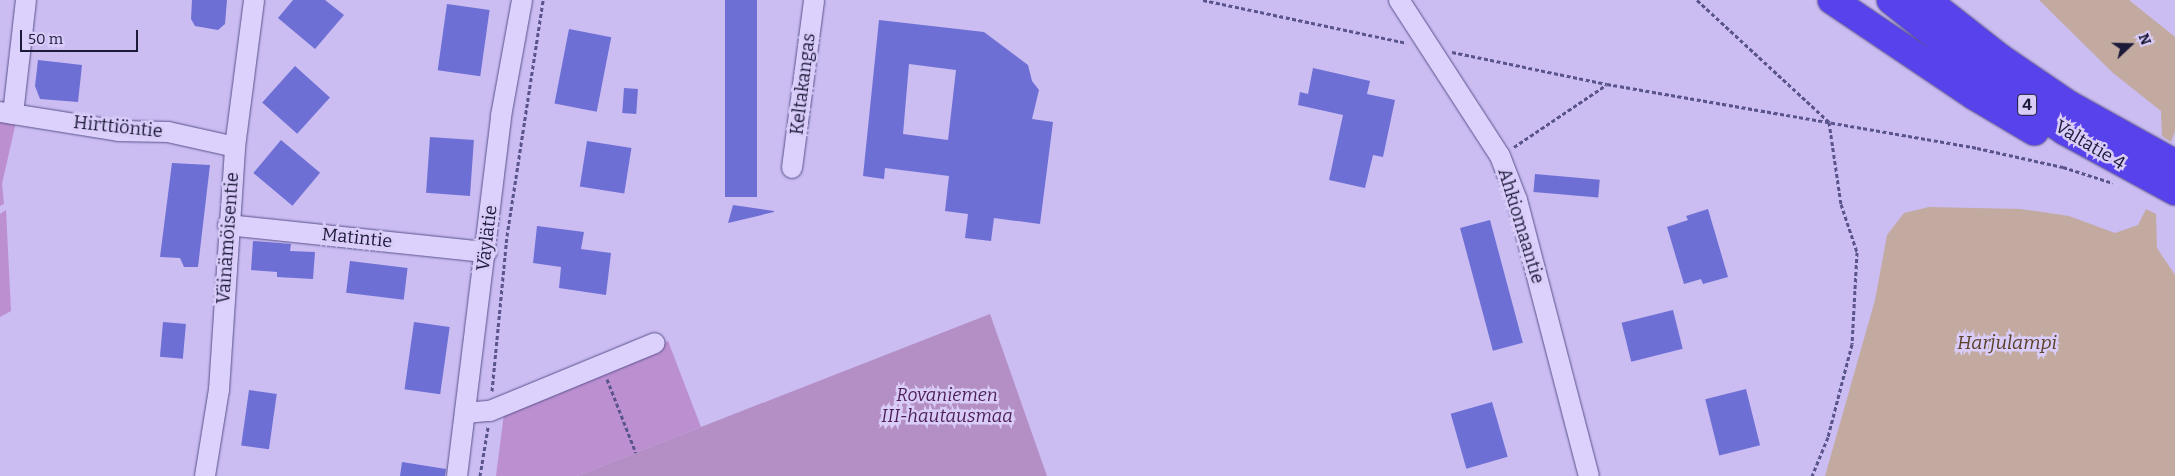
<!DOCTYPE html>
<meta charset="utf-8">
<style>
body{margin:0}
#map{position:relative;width:2175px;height:476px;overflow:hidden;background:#cbbcf2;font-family:Bitter,serif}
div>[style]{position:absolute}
.green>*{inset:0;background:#bc8fd1}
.cemetery>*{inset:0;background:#b48fc5}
.water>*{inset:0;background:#c3aaa0}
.building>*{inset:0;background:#6d6fd5;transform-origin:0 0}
.path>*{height:3px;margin-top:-1.5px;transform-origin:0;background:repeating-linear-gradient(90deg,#59548c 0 4px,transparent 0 6.5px)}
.roads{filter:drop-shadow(0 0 1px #59548c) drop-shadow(0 0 1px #59548c)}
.minor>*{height:20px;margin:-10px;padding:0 10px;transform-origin:10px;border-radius:10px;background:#dcd0fc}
.highway>*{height:28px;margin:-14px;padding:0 14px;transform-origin:14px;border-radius:14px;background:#5842ec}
span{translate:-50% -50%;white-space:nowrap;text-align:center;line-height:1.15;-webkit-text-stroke:5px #d9ccf9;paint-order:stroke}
.shield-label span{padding:1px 4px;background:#d9ccf9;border:1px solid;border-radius:4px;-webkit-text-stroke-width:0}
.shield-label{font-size:16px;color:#1c1a39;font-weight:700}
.street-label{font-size:18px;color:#1c1a39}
.park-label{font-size:18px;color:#4d1e58;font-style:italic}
.water-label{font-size:19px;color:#5b4128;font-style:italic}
.north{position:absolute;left:2105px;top:20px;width:50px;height:50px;-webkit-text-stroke:4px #d9ccf9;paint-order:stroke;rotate:69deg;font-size:14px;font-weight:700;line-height:20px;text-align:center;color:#1c1a39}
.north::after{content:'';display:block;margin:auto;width:18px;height:22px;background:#1c1a39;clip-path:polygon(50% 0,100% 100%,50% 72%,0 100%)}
.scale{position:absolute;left:20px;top:30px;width:118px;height:22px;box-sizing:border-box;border:2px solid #1c1a39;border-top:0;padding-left:6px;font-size:15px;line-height:18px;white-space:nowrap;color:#1c1a39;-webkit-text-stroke:4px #d9ccf9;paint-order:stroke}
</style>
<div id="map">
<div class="green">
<i style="clip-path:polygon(0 120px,16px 122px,2px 184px,4px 204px,0 206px)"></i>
<i style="clip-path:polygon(6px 210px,11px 311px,0 317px,0 214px)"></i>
<i style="clip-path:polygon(668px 341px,701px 427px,577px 476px,496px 476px,505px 406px)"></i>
</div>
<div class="cemetery">
<i style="clip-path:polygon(990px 314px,1047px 476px,577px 476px,701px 427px)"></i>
</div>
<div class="water">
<i style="clip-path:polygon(2039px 0,2129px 0,2175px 37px,2175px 131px,2171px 142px,2162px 136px,2161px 111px,2113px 73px)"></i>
<i style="clip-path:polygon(1929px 207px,2021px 209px,2069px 216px,2115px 233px,2138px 225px,2146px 209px,2156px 214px,2157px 248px,2175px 275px,2175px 476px,1825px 476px,1875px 300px,1887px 235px,1904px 213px)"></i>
</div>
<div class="building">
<i style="clip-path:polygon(192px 0,227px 0,225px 24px,218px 30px,195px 26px,191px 19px)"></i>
<i style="clip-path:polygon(293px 0,325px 0,344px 15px,315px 49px,278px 18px)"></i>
<i style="left:725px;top:0;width:32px;height:197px"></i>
<i style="left:447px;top:4px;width:43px;height:67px;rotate:8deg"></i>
<i style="clip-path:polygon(evenodd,879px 20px,984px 32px,1028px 65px,1032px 81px,1039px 90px,1032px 119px,1053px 122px,1040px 224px,994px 218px,991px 241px,965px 238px,968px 214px,945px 211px,949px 176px,885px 168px,884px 179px,863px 176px,879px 20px,909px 64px,956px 70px,948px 140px,903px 134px,909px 64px)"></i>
<i style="left:569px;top:29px;width:43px;height:76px;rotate:11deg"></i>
<i style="clip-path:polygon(38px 60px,82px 65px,78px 102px,40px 99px,35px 86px)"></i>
<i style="left:295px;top:66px;width:47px;height:49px;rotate:42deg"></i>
<i style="clip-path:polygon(1313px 68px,1370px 81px,1367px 94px,1395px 100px,1383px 157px,1373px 155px,1365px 188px,1329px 180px,1343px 115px,1298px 105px,1300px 92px,1308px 94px)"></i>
<i style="left:624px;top:88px;width:14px;height:25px;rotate:4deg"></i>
<i style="left:430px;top:137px;width:44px;height:56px;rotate:4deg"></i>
<i style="left:281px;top:140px;width:51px;height:43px;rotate:40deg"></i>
<i style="left:587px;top:141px;width:45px;height:46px;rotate:9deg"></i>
<i style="clip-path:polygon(172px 163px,210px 165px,198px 267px,184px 267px,180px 258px,160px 257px)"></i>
<i style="left:1535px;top:174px;width:65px;height:18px;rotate:5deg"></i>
<i style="clip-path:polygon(733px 205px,774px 211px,774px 212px,728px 223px)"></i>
<i style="clip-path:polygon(1708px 209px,1728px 277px,1703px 284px,1701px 279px,1684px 284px,1667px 227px,1688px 220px,1686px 216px)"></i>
<i style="left:1490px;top:220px;width:127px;height:31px;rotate:75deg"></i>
<i style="clip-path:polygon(537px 226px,584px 232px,581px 249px,611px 253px,606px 295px,559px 288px,561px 267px,533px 263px)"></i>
<i style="clip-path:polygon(253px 241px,291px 244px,290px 251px,315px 252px,313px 279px,277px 277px,277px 272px,251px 270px)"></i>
<i style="left:350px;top:261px;width:58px;height:32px;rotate:7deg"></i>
<i style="left:1673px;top:310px;width:40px;height:53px;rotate:76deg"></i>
<i style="left:163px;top:322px;width:23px;height:35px;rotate:5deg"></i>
<i style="left:414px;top:322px;width:36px;height:68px;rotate:8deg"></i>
<i style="left:1746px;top:389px;width:58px;height:42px;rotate:76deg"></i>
<i style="left:249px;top:390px;width:28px;height:56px;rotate:8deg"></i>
<i style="left:1492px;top:402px;width:57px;height:43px;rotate:74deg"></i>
<i style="clip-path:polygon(402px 462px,446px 469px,445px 476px,400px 476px)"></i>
</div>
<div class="path">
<i style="left:1203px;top:0;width:208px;rotate:11.9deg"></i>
<i style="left:1697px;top:0;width:180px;rotate:42.7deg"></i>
<i style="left:1829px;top:122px;width:83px;rotate:81.7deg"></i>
<i style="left:1841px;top:204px;width:51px;rotate:71.6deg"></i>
<i style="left:1857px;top:252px;width:92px;rotate:93.1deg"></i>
<i style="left:1852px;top:344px;width:96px;rotate:104.5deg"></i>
<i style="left:1828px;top:437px;width:42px;rotate:112.3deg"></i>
<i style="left:1452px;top:52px;width:158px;rotate:11.7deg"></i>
<i style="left:1607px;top:84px;width:375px;rotate:9.8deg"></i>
<i style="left:1977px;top:148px;width:88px;rotate:12.5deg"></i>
<i style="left:2063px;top:167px;width:52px;rotate:17.7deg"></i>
<i style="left:1514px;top:147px;width:111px;rotate:-34deg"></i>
<i style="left:607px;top:379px;width:79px;rotate:68.6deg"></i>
<i style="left:492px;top:391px;width:156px;rotate:-84.5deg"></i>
<i style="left:507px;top:236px;width:239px;rotate:-81.3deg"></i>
<i style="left:480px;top:476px;width:50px;rotate:-80.7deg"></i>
</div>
<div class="roads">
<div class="minor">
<i style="left:1399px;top:0;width:186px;rotate:57.1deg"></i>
<i style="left:1500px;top:156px;width:47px;rotate:68.9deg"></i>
<i style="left:1517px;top:200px;width:285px;rotate:75.4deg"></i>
<i style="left:0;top:112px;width:120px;rotate:9.1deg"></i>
<i style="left:118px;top:131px;width:50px;rotate:1.1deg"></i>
<i style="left:168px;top:132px;width:69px;rotate:12.6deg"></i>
<i style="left:13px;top:114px;width:115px;rotate:-83.5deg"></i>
<i style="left:792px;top:168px;width:169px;rotate:-82.5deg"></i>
<i style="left:228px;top:225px;width:260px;rotate:6deg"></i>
<i style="left:465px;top:413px;width:25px;rotate:-5deg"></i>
<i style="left:490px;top:411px;width:178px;rotate:-22.4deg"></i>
<i style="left:205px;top:476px;width:87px;rotate:-80.8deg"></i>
<i style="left:219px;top:390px;width:244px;rotate:-86.2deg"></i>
<i style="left:235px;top:147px;width:148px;rotate:-82.6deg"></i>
<i style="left:457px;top:476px;width:363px;rotate:-83deg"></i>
<i style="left:501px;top:116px;width:118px;rotate:-79.7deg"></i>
</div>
<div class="highway">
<i style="left:1832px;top:0;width:172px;rotate:33.9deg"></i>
<i style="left:1975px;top:96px;width:69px;rotate:30.7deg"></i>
<i style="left:1891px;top:0;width:141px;rotate:38.7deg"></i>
<i style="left:2001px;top:88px;width:77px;rotate:33.9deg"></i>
<i style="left:2065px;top:131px;width:125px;rotate:28.6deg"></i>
<i style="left:1926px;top:0;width:94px;rotate:38.1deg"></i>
<i style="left:2000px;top:58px;width:83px;rotate:34.3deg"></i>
<i style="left:2069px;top:105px;width:121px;rotate:29.1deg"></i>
</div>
</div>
<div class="shield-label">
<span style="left:2027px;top:105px">4</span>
</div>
<div class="street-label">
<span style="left:803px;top:84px;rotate:-83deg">Keltakangas</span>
<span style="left:118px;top:127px;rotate:6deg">Hirttiöntie</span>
<span style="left:2090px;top:145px;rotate:31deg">Valtatie 4</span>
<span style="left:1521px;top:226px;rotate:73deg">Ahkiomaantie</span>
<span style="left:228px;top:238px;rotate:-86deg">Väinämöisentie</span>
<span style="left:357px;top:238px;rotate:6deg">Matintie</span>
<span style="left:487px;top:238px;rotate:-83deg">Väylätie</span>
</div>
<div class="park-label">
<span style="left:947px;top:406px">Rovaniemen<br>III-hautausmaa</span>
</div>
<div class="water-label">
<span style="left:2007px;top:343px">Harjulampi</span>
</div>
<div class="north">N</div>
<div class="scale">50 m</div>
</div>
